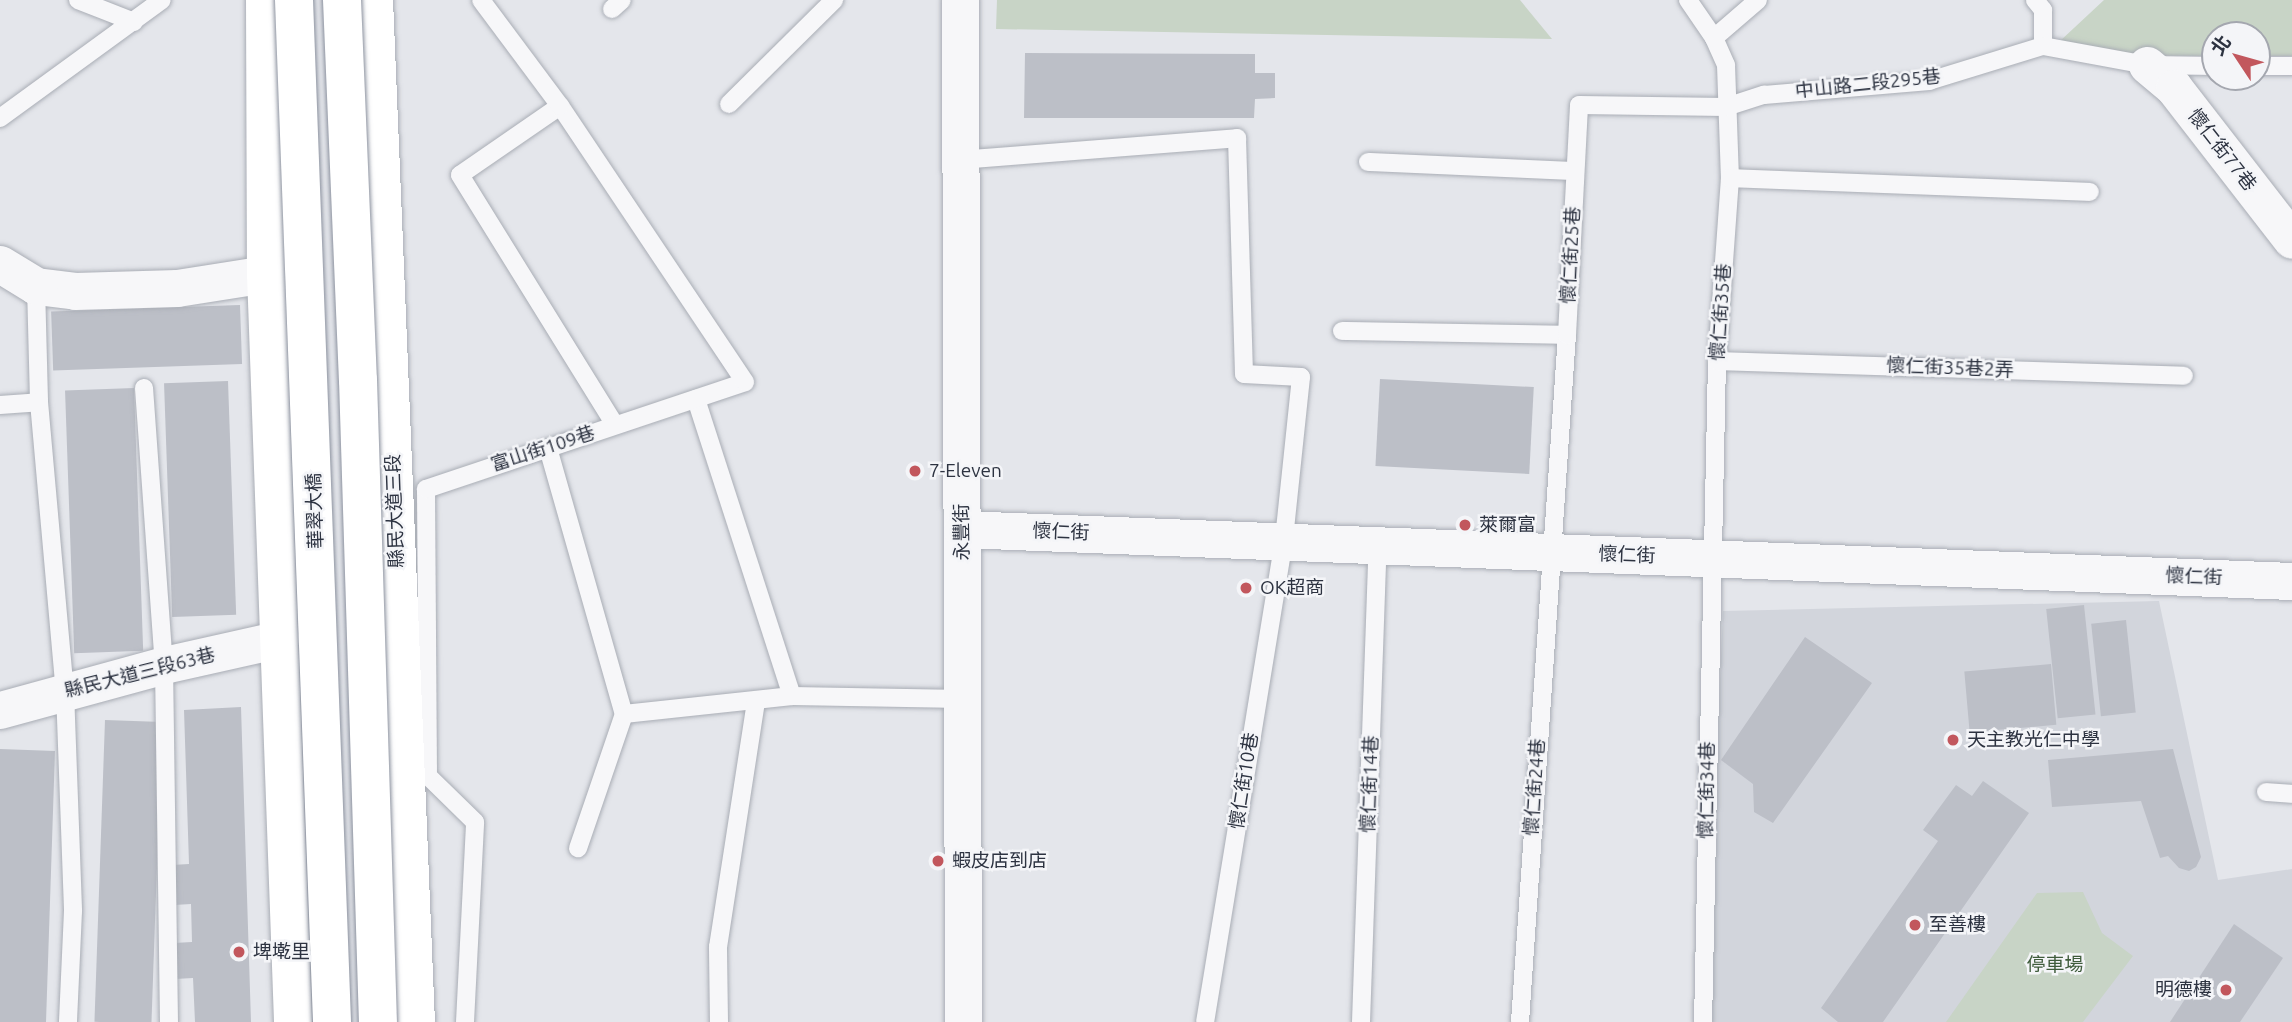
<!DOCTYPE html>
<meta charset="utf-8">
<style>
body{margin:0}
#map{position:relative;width:2292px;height:1022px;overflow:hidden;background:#e4e6eb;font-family:Ubuntu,"Noto Sans TC",sans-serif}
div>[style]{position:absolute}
.built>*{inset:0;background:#d2d5dc}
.green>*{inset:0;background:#c8d4c6}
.building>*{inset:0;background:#bcbfc7;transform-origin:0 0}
.roads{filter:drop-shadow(0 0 2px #a9adb5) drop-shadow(0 0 2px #a9adb5)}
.lane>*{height:18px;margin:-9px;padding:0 9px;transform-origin:9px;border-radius:9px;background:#f7f7f9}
.street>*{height:37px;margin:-18.5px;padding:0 18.5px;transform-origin:18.5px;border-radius:18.5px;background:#f7f7f9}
.secondary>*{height:38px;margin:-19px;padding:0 19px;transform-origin:19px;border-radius:19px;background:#fff}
.bridges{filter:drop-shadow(0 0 2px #8d93a0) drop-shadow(0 0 2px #8d93a0)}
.highway-bridge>*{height:38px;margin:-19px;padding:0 19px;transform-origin:19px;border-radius:19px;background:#fff}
.dots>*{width:19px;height:19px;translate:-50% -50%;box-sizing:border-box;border:4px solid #f4f5f8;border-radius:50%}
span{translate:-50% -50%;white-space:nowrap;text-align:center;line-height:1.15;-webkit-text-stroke:5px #f4f5f8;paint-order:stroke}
.street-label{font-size:19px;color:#2d3341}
.poi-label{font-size:19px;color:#2d3341}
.left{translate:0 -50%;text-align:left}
.right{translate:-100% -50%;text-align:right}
.park-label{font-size:19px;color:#3f5c3c}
.north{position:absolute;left:2201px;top:21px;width:70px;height:70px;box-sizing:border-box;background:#f4f5f8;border:2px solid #a4a7af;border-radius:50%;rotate:306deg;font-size:19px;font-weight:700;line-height:28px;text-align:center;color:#2d3341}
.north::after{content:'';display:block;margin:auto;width:24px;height:32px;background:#c2575d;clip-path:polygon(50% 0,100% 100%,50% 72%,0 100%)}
</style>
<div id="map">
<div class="built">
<i style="clip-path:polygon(2159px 601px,2218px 880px,2292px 869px,2292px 1022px,1705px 1022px,1723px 611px)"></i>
</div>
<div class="green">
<i style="clip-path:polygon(997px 0,1520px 0,1552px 39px,996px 29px)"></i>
<i style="clip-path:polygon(2104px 0,2292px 0,2292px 56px,2257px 56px,2257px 35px,2215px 35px,2215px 56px,2045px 55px)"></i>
<i style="clip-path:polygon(2083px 892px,2102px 933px,2133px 956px,2083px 1022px,1946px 1022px,2037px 893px)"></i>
</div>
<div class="building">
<i style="clip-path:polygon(1025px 53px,1255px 54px,1255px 73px,1275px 73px,1275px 98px,1255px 99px,1254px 118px,1024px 118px)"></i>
<i style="left:240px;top:305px;width:59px;height:189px;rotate:88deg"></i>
<i style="left:1380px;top:379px;width:154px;height:87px;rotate:3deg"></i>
<i style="left:228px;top:381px;width:234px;height:64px;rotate:88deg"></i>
<i style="left:134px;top:388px;width:263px;height:69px;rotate:88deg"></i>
<i style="left:2084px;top:605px;width:110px;height:38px;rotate:84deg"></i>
<i style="left:2126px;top:620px;width:93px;height:35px;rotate:84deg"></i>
<i style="clip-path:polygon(1805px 637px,1872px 683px,1773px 823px,1754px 812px,1753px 784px,1721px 760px)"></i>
<i style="left:2051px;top:664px;width:61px;height:87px;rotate:85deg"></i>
<i style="clip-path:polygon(241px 707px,251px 1022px,195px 1022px,193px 978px,175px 979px,174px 943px,192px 942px,191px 904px,174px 905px,172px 865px,189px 864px,184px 710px)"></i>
<i style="left:105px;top:720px;width:57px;height:302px;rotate:2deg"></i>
<i style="clip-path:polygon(0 749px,55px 751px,46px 1022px,0 1022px)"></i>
<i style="clip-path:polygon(2173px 749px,2201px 857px,2196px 867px,2189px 871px,2179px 868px,2168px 856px,2160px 858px,2141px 801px,2052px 807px,2048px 760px)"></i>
<i style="clip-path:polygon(1983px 781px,2029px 813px,1883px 1022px,1838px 1022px,1821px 1008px,1938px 841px,1923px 830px,1956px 785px,1972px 796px)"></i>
<i style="clip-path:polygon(2234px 924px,2283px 958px,2240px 1022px,2170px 1022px)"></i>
</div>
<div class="roads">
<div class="lane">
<i style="left:78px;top:0;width:60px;rotate:21.4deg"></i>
<i style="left:1688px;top:0;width:46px;rotate:55.6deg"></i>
<i style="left:1714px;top:38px;width:30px;rotate:66deg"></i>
<i style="left:1726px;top:65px;width:113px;rotate:88deg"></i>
<i style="left:1730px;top:178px;width:183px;rotate:94.1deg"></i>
<i style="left:1717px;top:361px;width:661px;rotate:91.21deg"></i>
<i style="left:2035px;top:0;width:13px;rotate:51deg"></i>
<i style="left:2043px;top:10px;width:36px;rotate:90deg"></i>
<i style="left:612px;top:9px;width:13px;rotate:-42deg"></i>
<i style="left:1714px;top:38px;width:58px;rotate:-40.8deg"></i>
<i style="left:2257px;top:66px;width:35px"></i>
<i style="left:729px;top:104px;width:148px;rotate:-44.7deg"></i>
<i style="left:560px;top:106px;width:121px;rotate:145.4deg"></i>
<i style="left:460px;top:175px;width:294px;rotate:58.2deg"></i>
<i style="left:0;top:118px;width:200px;rotate:-36.1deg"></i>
<i style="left:959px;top:160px;width:279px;rotate:-4.5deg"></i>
<i style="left:1237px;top:138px;width:236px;rotate:88.3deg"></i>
<i style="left:1244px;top:374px;width:57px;rotate:3deg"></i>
<i style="left:1301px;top:377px;width:164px;rotate:96deg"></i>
<i style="left:1284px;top:540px;width:488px;rotate:99.3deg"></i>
<i style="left:1368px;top:162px;width:207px;rotate:2.5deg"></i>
<i style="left:1730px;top:178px;width:360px;rotate:2.2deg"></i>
<i style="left:36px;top:286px;width:116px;rotate:88.5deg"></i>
<i style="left:39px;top:402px;width:290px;rotate:84.9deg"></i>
<i style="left:65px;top:691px;width:220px;rotate:87.9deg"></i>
<i style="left:73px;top:911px;width:111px;rotate:92.6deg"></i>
<i style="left:1342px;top:331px;width:225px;rotate:1deg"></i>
<i style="left:1717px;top:361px;width:467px;rotate:1.8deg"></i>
<i style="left:144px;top:388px;width:278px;rotate:85.9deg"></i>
<i style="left:164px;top:665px;width:357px;rotate:89.2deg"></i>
<i style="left:696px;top:399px;width:312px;rotate:72.1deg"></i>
<i style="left:0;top:405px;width:39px;rotate:-4deg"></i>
<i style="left:548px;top:448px;width:277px;rotate:74.1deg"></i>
<i style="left:624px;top:714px;width:142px;rotate:108.9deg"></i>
<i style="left:624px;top:714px;width:169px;rotate:-6.1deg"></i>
<i style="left:792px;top:696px;width:171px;rotate:1deg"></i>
<i style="left:2266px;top:792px;width:26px;rotate:4deg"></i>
<i style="left:465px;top:1022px;width:200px;rotate:-87.1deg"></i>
<i style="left:475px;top:822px;width:66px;rotate:-135.6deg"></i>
<i style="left:428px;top:776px;width:287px;rotate:-90.4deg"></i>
<i style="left:426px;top:489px;width:336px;rotate:-18.5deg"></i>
<i style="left:745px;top:382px;width:332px;rotate:-123.8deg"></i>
<i style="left:560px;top:106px;width:132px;rotate:-126.7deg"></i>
<i style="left:719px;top:1022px;width:75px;rotate:-90.8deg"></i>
<i style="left:718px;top:947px;width:249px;rotate:-81.2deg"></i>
<i style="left:1361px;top:1022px;width:477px;rotate:-88deg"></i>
<i style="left:1520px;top:1022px;width:689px;rotate:-86.09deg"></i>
<i style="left:1567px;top:335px;width:230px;rotate:-87deg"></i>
<i style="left:1579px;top:105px;width:147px;rotate:0.8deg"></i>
<i style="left:1726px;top:107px;width:40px;rotate:-18deg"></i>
<i style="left:1764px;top:95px;width:166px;rotate:-4.8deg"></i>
<i style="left:1929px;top:81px;width:119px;rotate:-17.1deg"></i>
<i style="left:2043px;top:46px;width:106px;rotate:10.4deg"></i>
<i style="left:2147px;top:65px;width:68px;rotate:0.8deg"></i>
</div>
<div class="street">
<i style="left:960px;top:0;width:1022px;rotate:89.83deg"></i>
<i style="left:2147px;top:65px;width:35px;rotate:40deg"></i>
<i style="left:2174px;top:88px;width:192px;rotate:52.2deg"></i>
<i style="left:0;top:264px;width:42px;rotate:31.4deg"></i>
<i style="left:36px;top:286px;width:39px;rotate:7deg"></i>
<i style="left:75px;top:291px;width:102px;rotate:-1.7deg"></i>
<i style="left:177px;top:288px;width:90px;rotate:-8.9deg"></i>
<i style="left:962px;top:529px;width:1331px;rotate:2.24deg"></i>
<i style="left:0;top:710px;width:170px;rotate:-15.3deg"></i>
<i style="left:164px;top:665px;width:119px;rotate:-12.6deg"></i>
</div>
<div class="secondary">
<i style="left:265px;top:0;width:274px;rotate:89.8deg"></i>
<i style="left:266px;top:274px;width:748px;rotate:87.93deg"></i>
<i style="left:374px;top:0;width:1023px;rotate:87.65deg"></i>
</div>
</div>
<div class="bridges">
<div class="highway-bridge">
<i style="left:294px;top:0;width:1023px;rotate:87.87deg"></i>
<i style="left:342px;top:0;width:380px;rotate:87.6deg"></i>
<i style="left:358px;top:380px;width:642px;rotate:88.22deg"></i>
</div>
</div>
<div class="dots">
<i style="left:915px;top:471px;background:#c2575d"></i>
<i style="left:1465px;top:525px;background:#c2575d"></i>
<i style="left:1246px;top:588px;background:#c2575d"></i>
<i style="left:1953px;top:740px;background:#c2575d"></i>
<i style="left:938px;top:861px;background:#c2575d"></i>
<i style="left:1915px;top:925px;background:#c2575d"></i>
<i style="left:239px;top:952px;background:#c2575d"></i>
<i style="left:2226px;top:990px;background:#c2575d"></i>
</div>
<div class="street-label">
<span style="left:1868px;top:84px;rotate:-6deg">中山路二段295巷</span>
<span style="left:2222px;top:150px;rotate:52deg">懷仁街77巷</span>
<span style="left:1571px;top:255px;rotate:-87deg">懷仁街25巷</span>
<span style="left:1721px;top:312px;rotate:-86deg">懷仁街35巷</span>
<span style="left:1950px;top:368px;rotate:2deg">懷仁街35巷2弄</span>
<span style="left:543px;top:449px;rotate:-18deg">富山街109巷</span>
<span style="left:315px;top:511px;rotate:-92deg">華翠大橋</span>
<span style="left:395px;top:511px;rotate:-92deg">縣民大道三段</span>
<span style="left:962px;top:532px;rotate:-91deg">永豐街</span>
<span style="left:1061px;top:532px;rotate:2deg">懷仁街</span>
<span style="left:1627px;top:555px;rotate:2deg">懷仁街</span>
<span style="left:2194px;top:577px;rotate:2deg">懷仁街</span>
<span style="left:140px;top:673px;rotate:-14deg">縣民大道三段63巷</span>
<span style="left:1244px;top:781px;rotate:-81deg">懷仁街10巷</span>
<span style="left:1370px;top:784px;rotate:-88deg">懷仁街14巷</span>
<span style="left:1535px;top:787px;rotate:-86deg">懷仁街24巷</span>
<span style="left:1707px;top:790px;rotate:-89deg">懷仁街34巷</span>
</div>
<div class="poi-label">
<span class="left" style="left:929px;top:471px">7-Eleven</span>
<span class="left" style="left:1479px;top:525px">萊爾富</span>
<span class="left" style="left:1260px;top:588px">OK超商</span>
<span class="left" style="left:1967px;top:740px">天主教光仁中學</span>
<span class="left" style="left:952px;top:861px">蝦皮店到店</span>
<span class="left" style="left:1929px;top:925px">至善樓</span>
<span class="left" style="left:253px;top:952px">埤墘里</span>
<span class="right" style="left:2212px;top:990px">明德樓</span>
</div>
<div class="park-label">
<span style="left:2055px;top:965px">停車場</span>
</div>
<div class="north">北</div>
</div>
